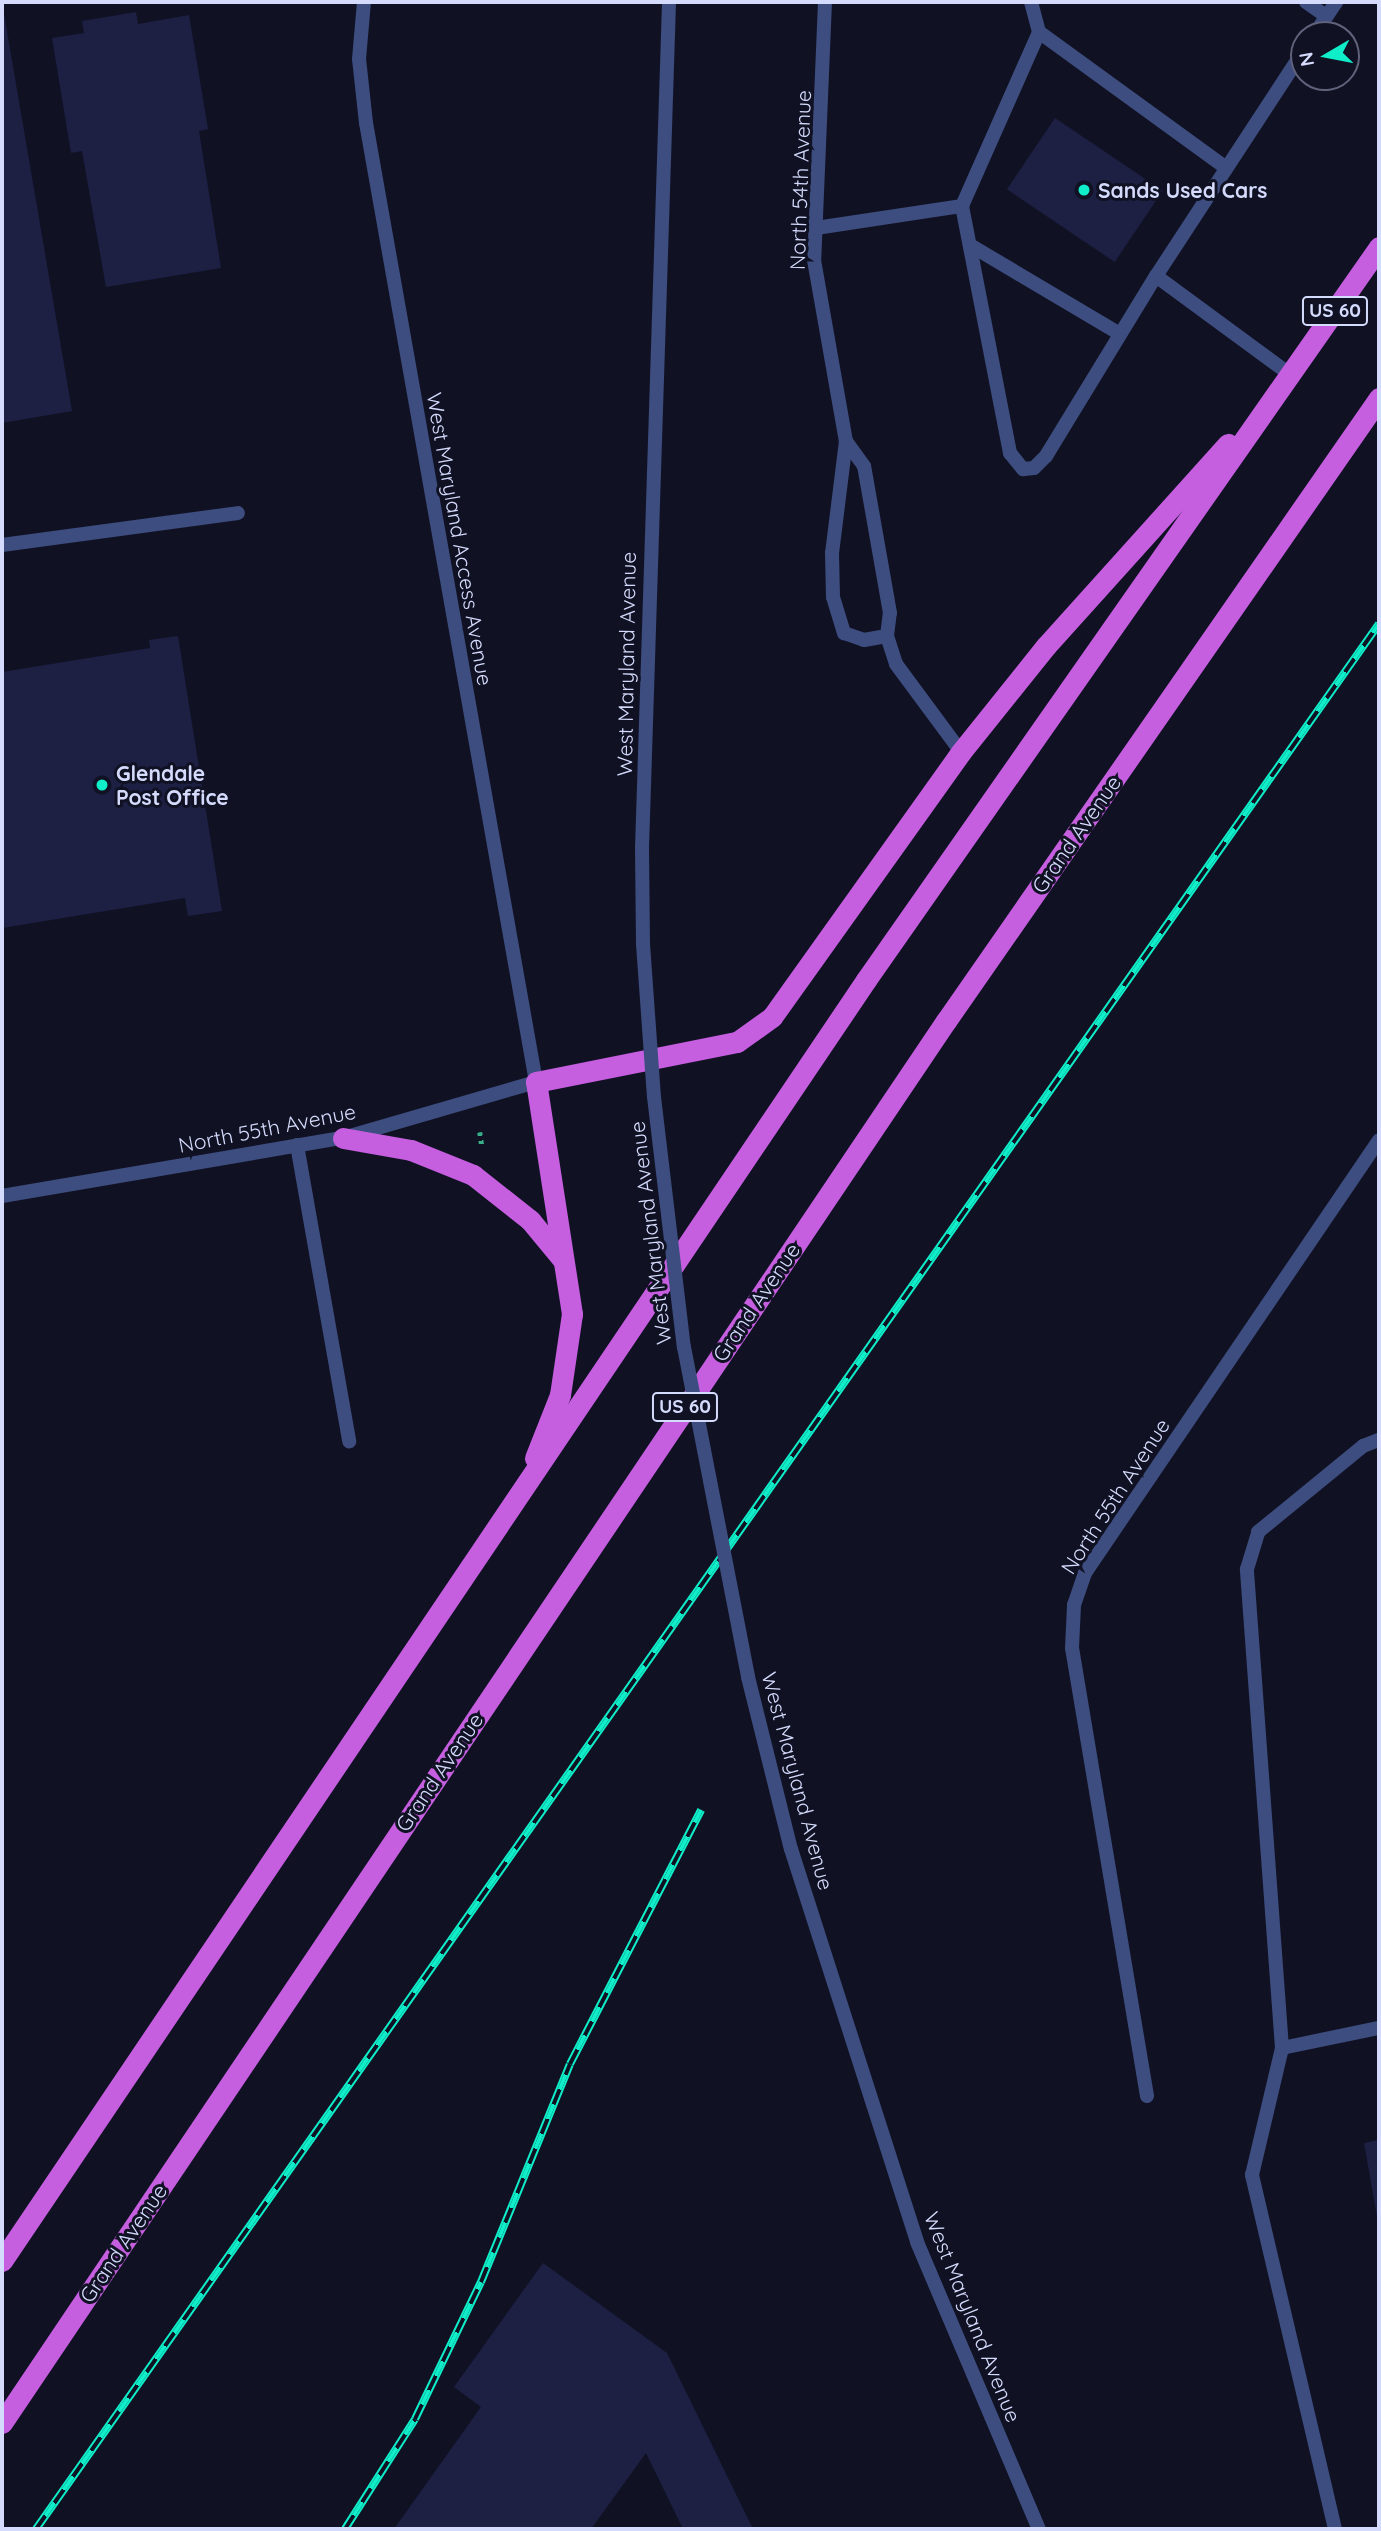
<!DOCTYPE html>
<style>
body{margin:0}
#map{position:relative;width:1381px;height:2531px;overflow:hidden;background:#101224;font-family:Quicksand,sans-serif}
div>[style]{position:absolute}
.building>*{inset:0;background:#1d1f43;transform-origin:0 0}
.path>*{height:4.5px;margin-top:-2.25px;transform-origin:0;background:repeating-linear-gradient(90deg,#37af88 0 3.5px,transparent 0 8.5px)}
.service>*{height:14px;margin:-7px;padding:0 7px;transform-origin:7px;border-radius:7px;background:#3e4d7f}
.minor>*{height:14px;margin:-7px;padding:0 7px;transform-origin:7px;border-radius:7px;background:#3e4d7f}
.tertiary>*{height:14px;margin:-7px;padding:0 7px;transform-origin:7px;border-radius:7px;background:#3e4d7f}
.trunk>*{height:21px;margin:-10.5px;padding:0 10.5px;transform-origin:10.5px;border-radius:10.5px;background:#c65ee0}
.rail>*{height:8px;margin-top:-4px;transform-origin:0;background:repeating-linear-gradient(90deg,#101224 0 16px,#0feec9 0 32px);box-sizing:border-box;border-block:2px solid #0feec9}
.tertiary-bridge>*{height:14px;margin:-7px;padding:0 7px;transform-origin:7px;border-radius:7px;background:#3e4d7f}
.dots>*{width:19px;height:19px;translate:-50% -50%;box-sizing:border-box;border:4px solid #101224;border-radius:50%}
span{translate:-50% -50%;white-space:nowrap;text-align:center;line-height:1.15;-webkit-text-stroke:6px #101224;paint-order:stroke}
.shield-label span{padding:2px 5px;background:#101224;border:2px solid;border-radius:5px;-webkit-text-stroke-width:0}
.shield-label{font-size:19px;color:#d5dbfc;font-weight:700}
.street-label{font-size:21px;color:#d5dbfc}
.poi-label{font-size:21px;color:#d5dbfc;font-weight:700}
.left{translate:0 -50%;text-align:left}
.frame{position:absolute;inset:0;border:4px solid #d5dbfc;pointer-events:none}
.north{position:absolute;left:1290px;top:21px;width:70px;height:70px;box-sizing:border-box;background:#101224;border:2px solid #5f627a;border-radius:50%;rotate:260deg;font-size:19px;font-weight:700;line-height:28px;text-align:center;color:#d5dbfc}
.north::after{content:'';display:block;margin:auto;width:24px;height:32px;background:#0feec9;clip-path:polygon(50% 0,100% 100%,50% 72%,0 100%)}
</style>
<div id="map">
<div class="building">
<i style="clip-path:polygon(2px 2px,72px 411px,2px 423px)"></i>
<i style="clip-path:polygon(136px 12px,138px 24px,189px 15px,208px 129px,199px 131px,221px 268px,106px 287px,82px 151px,71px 153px,52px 38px,84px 33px,82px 21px)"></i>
<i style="left:1055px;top:118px;width:130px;height:86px;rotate:34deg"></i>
<i style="clip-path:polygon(178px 636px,222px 911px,188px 916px,185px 898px,2px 928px,2px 672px,150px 648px,149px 640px)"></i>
<i style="clip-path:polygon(1379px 2140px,1379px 2222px,1378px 2222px,1364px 2143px)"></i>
<i style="clip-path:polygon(543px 2263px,667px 2353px,753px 2529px,683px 2529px,646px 2453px,591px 2529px,394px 2529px,481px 2407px,454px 2387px)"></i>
</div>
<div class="path">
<i style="left:480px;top:1132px;width:14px;rotate:82deg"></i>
</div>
<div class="service">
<i style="left:825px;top:2px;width:258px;rotate:92.4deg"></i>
<i style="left:814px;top:260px;width:184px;rotate:80deg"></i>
<i style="left:846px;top:441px;width:113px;rotate:97.1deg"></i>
<i style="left:832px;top:553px;width:44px;rotate:88.7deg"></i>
<i style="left:833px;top:597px;width:38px;rotate:73deg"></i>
<i style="left:844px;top:633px;width:21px;rotate:19deg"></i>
<i style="left:864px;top:640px;width:23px;rotate:-10deg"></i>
<i style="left:887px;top:636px;width:23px;rotate:-83deg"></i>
<i style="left:890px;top:613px;width:149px;rotate:-100deg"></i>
<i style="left:864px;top:466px;width:31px;rotate:-126deg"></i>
<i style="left:1031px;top:2px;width:31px;rotate:75deg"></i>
<i style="left:1039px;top:32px;width:231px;rotate:36deg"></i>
<i style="left:1306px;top:2px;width:24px;rotate:35deg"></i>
<i style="left:1314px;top:35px;width:40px;rotate:-56deg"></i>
<i style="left:962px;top:206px;width:190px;rotate:-66.1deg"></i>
<i style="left:816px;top:228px;width:148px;rotate:-8.6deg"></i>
<i style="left:962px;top:206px;width:252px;rotate:79deg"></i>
<i style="left:1010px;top:453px;width:21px;rotate:51deg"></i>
<i style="left:1023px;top:469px;width:11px;rotate:-5deg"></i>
<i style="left:1034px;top:468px;width:17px;rotate:-45deg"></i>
<i style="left:1046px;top:456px;width:211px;rotate:-58.6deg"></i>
<i style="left:1156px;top:276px;width:167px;rotate:36.3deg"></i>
<i style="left:970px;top:245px;width:174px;rotate:30.7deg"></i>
<i style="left:1156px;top:276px;width:270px;rotate:-56.8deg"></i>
<i style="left:2px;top:545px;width:238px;rotate:-7.7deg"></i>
<i style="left:887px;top:636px;width:29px;rotate:72deg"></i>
<i style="left:896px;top:664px;width:109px;rotate:53.5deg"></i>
<i style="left:297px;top:1145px;width:301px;rotate:80deg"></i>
<i style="left:1282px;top:2048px;width:480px;rotate:-94.2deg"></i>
<i style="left:1247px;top:1569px;width:39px;rotate:-73deg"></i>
<i style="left:1258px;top:1532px;width:136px;rotate:-39.3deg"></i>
<i style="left:1363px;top:1446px;width:17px;rotate:-21deg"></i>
<i style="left:1335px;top:2529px;width:364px;rotate:-103.2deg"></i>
<i style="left:1252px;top:2175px;width:130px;rotate:-76.7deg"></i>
<i style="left:1282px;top:2048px;width:99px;rotate:-11.7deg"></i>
</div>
<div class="minor">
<i style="left:1147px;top:2096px;width:454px;rotate:-99.5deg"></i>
<i style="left:1072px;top:1648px;width:43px;rotate:-87.3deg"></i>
<i style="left:1074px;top:1605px;width:34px;rotate:-71deg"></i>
<i style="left:1085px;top:1573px;width:523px;rotate:-55.82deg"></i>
</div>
<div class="tertiary">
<i style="left:642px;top:848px;width:846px;rotate:-88.17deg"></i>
<i style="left:2px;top:1196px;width:346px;rotate:-9.7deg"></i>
<i style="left:343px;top:1138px;width:201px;rotate:-16.2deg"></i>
<i style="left:536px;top:1082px;width:974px;rotate:-100.05deg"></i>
<i style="left:366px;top:123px;width:64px;rotate:-96.2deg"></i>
<i style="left:359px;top:59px;width:57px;rotate:-85deg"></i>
<i style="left:791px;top:1849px;width:413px;rotate:72.2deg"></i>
<i style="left:917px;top:2242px;width:312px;rotate:67deg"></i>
</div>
<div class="trunk">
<i style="left:343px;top:1138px;width:69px;rotate:10deg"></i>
<i style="left:411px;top:1150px;width:67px;rotate:22deg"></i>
<i style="left:473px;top:1175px;width:73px;rotate:38.3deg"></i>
<i style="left:530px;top:1220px;width:52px;rotate:50.5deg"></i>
<i style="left:535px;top:1458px;width:68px;rotate:-68.4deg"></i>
<i style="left:560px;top:1395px;width:82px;rotate:-81.6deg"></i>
<i style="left:572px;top:1314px;width:235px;rotate:-98.8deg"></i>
<i style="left:536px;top:1082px;width:205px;rotate:-11.3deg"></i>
<i style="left:737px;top:1042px;width:43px;rotate:-35.5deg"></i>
<i style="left:772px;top:1017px;width:325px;rotate:-54.5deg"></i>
<i style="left:961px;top:752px;width:136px;rotate:-51.3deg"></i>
<i style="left:1046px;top:646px;width:272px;rotate:-48deg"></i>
<i style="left:2px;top:2261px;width:1545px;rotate:-56deg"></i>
<i style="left:866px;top:980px;width:895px;rotate:-55.01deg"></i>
<i style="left:2px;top:2423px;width:1690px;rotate:-56.05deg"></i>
<i style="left:946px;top:1021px;width:759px;rotate:-55.2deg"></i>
</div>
<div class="rail">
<i style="left:36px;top:2529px;width:2331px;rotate:-54.82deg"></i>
<i style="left:345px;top:2529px;width:130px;rotate:-57.5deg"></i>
<i style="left:415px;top:2419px;width:152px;rotate:-64.3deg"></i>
<i style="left:481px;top:2282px;width:235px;rotate:-67.8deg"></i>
<i style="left:570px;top:2064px;width:286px;rotate:-62.7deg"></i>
</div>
<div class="tertiary-bridge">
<i style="left:642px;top:848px;width:96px;rotate:89.4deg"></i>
<i style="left:643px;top:944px;width:153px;rotate:85.9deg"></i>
<i style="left:654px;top:1097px;width:252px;rotate:83.2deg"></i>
<i style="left:684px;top:1347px;width:336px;rotate:79deg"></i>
<i style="left:748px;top:1677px;width:177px;rotate:76deg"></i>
</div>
<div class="dots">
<i style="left:1084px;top:190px;background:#0feec9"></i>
<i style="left:102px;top:785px;background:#0feec9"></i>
</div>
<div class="shield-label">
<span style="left:1335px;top:311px">US 60</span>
<span style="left:685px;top:1407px">US 60</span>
</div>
<div class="street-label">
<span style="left:800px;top:180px;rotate:-88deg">North 54th Avenue</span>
<span style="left:460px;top:539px;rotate:80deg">West Maryland Access Avenue</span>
<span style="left:626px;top:664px;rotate:-89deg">West Maryland Avenue</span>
<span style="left:1076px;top:834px;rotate:-55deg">Grand Avenue</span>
<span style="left:267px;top:1128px;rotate:-11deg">North 55th Avenue</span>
<span style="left:650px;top:1233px;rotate:-97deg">West Maryland Avenue</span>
<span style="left:756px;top:1302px;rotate:-56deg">Grand Avenue</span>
<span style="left:1115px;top:1496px;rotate:-57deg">North 55th Avenue</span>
<span style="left:439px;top:1772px;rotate:-56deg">Grand Avenue</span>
<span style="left:798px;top:1781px;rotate:75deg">West Maryland Avenue</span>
<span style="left:123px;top:2243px;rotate:-56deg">Grand Avenue</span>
<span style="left:973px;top:2317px;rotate:68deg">West Maryland Avenue</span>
</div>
<div class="poi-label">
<span class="left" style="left:1098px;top:190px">Sands Used Cars</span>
<span class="left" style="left:116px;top:785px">Glendale<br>Post Office</span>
</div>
<div class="frame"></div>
<div class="north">N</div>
</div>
